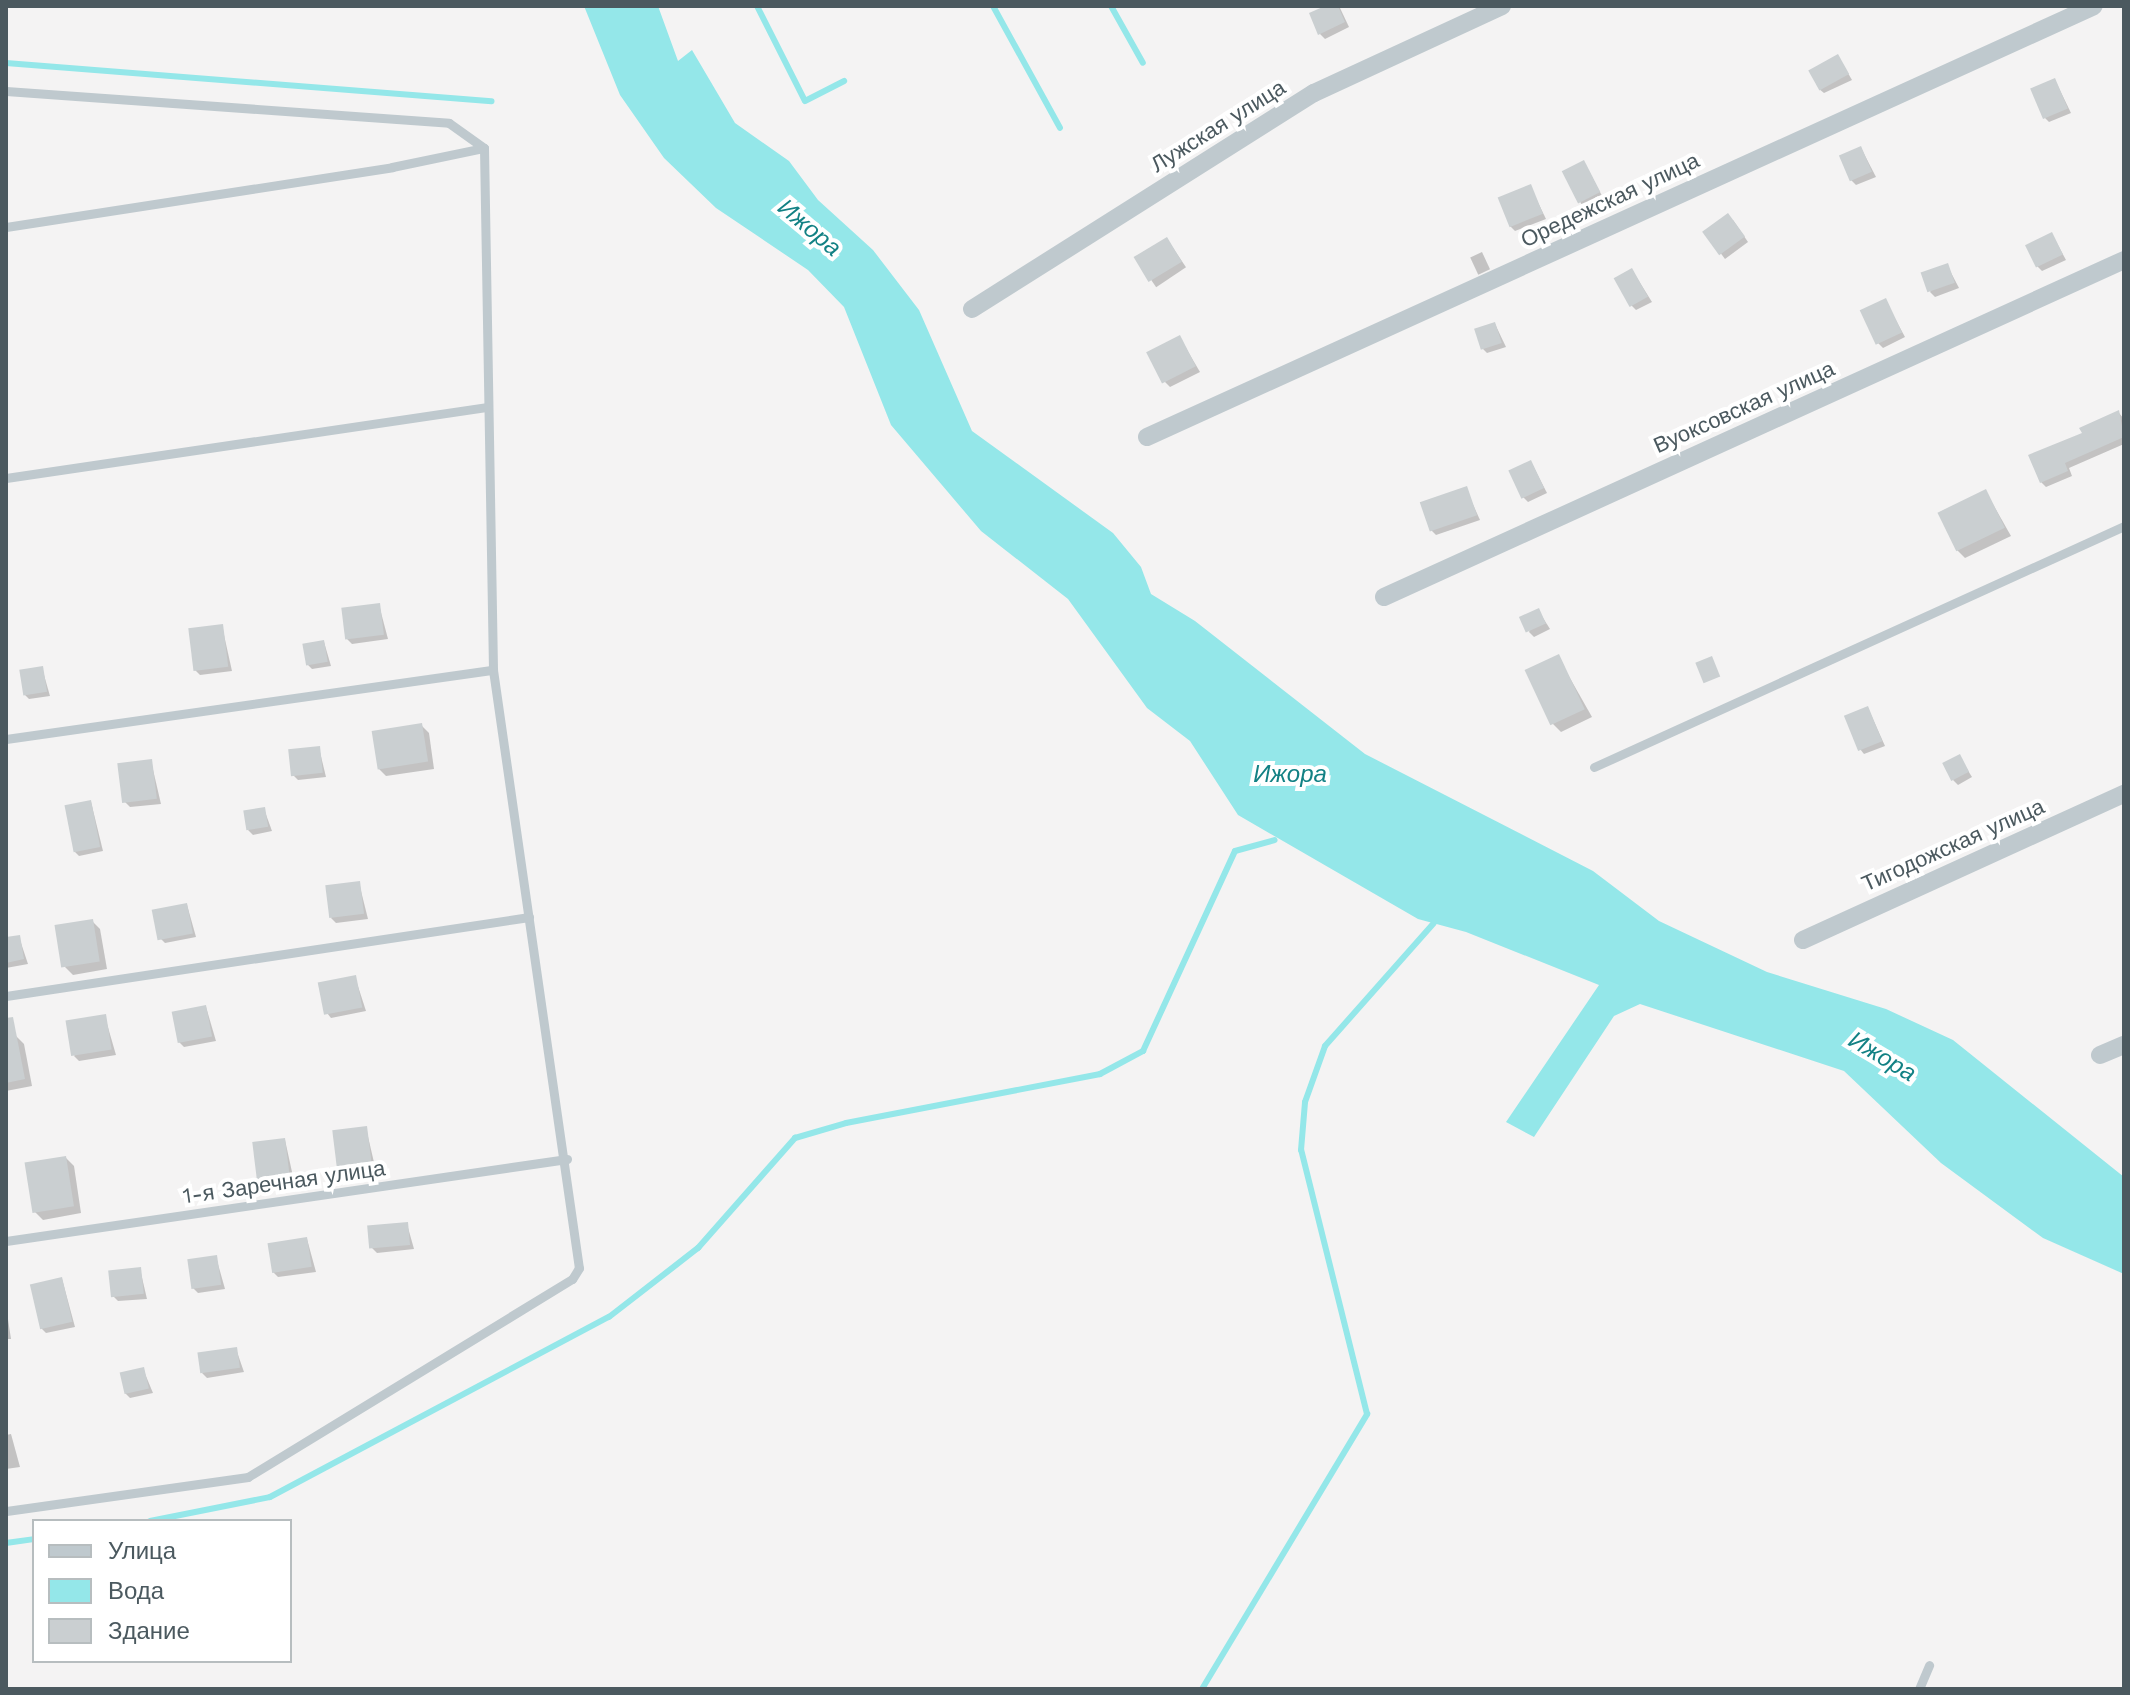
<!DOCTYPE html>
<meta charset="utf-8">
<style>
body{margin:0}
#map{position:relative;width:2130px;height:1695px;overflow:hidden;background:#f4f3f3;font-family:"Work Sans",sans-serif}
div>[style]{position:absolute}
.water>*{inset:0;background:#94e7e9}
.shadow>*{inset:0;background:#0003;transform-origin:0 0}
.stream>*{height:6px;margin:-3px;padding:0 3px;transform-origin:3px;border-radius:3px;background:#94e7e9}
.building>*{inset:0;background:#cacfd1;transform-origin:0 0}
.lane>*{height:9px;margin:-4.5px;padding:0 4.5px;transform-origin:4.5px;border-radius:4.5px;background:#bfc9ce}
.street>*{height:18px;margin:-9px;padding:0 9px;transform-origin:9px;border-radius:9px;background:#bfc9ce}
span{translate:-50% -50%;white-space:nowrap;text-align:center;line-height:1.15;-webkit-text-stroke:8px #fff;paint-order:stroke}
.street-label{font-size:22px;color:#4b595f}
.water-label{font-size:24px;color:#128184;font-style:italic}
.frame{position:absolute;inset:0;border:8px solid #4b595f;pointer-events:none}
.legend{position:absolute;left:32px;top:1519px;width:260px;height:144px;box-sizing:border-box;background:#fff;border:2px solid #b7bdbf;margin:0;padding:10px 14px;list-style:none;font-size:24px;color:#4b595f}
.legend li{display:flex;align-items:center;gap:16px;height:40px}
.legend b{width:40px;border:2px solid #b7bdbf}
</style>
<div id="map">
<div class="water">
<i style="clip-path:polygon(584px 6px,658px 6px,678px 61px,692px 50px,735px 123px,789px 161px,818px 200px,873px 250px,919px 310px,972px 431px,1113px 533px,1141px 567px,1151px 594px,1195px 621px,1365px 754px,1593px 871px,1659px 921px,1767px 972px,1886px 1009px,1953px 1040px,2124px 1177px,2124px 1274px,2043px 1238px,1941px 1163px,1844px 1071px,1640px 1004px,1614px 1016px,1534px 1137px,1506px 1122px,1599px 985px,1466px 932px,1418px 919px,1238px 815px,1190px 741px,1147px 708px,1068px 599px,981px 531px,891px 425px,844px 307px,808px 270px,716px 208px,664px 158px,620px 95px)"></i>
</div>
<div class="shadow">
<i style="clip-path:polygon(1330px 6px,1340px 8px,1349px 27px,1325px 39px,1320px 34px)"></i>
<i style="clip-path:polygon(1838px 56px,1852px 80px,1824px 93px,1819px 89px)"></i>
<i style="clip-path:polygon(2055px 80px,2071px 113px,2049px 122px,2044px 117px)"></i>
<i style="clip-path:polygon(1861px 148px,1876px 177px,1856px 185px,1851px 180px)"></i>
<i style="left:1584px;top:162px;width:40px;height:22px;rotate:62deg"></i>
<i style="clip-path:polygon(1530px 186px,1546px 219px,1515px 231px,1510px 226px)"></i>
<i style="clip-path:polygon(1733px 220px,1748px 242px,1725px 259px,1705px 232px)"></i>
<i style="clip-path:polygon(2052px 234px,2066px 260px,2042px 271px,2037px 266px)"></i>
<i style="left:1167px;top:239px;width:34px;height:36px;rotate:56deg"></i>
<i style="left:1482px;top:252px;width:19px;height:13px;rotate:65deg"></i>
<i style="clip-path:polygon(1947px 265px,1959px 288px,1935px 297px,1930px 292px)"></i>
<i style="clip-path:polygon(1632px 270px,1652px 302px,1636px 310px,1632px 306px)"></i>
<i style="clip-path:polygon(1885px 300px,1905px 337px,1883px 348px,1878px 343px)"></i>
<i style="clip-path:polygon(1495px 324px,1506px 347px,1487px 353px,1482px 348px)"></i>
<i style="clip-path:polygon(1180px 338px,1200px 372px,1170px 387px,1165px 382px)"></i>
<i style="clip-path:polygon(2119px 413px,2124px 419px,2124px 444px,2069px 468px,2072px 476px,2046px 487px,2041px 482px,2084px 434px)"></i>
<i style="clip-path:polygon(1531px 462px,1547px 493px,1528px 502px,1523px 497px)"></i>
<i style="clip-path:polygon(1466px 489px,1480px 520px,1436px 535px,1431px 530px)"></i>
<i style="clip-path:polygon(1986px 492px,2011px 536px,1965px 558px,1957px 550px)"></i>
<i style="clip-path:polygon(379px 605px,388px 639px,352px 644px,347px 639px)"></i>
<i style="clip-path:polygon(1538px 610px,1550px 629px,1534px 637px,1529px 632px)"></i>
<i style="clip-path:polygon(222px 626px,232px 671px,200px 675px,195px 670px)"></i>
<i style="clip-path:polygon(324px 642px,331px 666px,312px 669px,307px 664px)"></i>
<i style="clip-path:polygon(1558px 657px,1592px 717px,1561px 732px,1553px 724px)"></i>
<i style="clip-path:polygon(42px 668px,50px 696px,29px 699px,24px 694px)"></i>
<i style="clip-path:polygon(1868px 708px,1885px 746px,1864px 754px,1860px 749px)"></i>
<i style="clip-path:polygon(421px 725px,429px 733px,434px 769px,386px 776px,378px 768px)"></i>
<i style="clip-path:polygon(319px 748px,326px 777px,298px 780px,293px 775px)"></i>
<i style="clip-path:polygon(1959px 756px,1972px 777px,1958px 785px,1953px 780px)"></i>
<i style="clip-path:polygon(151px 761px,161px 804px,130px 807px,125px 802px)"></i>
<i style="clip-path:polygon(91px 802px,103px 851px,79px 856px,74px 851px)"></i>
<i style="clip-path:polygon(264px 809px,272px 831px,253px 835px,248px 830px)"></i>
<i style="clip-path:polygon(359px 883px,368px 919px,336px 923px,331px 918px)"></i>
<i style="clip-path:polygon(187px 905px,196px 937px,165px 943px,160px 938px)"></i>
<i style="clip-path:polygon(92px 921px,100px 929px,107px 969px,73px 975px,65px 967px)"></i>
<i style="clip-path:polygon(19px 937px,28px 964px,6px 968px,6px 939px)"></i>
<i style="clip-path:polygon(355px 977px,366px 1011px,331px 1018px,327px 1013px)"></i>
<i style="clip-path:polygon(206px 1007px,216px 1041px,184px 1047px,179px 1042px)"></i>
<i style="clip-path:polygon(105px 1017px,116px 1055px,79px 1061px,74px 1056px)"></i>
<i style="clip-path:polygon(16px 1036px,24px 1044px,32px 1086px,6px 1091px,6px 1038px)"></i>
<i style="clip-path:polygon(366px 1128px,376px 1171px,344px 1175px,339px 1170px)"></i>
<i style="clip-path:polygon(285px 1140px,294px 1181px,263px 1185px,258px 1180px)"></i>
<i style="clip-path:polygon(66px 1158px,74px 1166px,81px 1213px,43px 1220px,35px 1212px)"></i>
<i style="clip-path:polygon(407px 1224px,414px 1249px,377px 1253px,372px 1248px)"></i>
<i style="clip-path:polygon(307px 1239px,316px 1272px,278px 1277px,273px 1272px)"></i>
<i style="clip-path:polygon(216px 1257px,225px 1289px,198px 1293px,193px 1288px)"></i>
<i style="clip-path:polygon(140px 1269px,147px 1299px,118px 1301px,113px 1296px)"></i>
<i style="clip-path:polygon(62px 1279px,75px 1327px,46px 1333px,41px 1328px)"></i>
<i style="clip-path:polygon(6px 1306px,11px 1339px,6px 1339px)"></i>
<i style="clip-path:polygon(236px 1349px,244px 1372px,207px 1378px,202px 1373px)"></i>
<i style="clip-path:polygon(143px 1369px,153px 1393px,130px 1398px,125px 1393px)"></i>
<i style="clip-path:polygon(11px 1434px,20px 1467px,6px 1469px,6px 1435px)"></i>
</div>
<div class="stream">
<i style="left:757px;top:6px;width:106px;rotate:63.2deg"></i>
<i style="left:805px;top:101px;width:44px;rotate:-27.1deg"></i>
<i style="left:993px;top:6px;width:139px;rotate:61.2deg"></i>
<i style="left:1111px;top:6px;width:65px;rotate:60.7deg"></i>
<i style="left:6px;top:63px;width:487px;rotate:4.5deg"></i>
<i style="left:150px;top:1521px;width:122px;rotate:-11.3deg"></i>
<i style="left:270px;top:1497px;width:384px;rotate:-28deg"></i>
<i style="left:609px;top:1317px;width:113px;rotate:-37.8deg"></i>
<i style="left:698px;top:1248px;width:147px;rotate:-48.6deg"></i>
<i style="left:795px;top:1138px;width:53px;rotate:-16.4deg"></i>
<i style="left:846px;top:1123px;width:259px;rotate:-10.9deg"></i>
<i style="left:1100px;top:1074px;width:49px;rotate:-28.1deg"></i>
<i style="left:1143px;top:1051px;width:220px;rotate:-65.3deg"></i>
<i style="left:1235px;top:851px;width:41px;rotate:-15.4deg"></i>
<i style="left:6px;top:1543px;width:28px;rotate:-8deg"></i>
<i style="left:1202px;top:1689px;width:321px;rotate:-59deg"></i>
<i style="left:1367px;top:1414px;width:272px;rotate:-104deg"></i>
<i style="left:1301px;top:1150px;width:48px;rotate:-85.2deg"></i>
<i style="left:1305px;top:1102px;width:59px;rotate:-70.3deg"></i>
<i style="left:1325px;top:1046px;width:164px;rotate:-48.5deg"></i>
</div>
<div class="building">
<i style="clip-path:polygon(1325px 6px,1338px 6px,1345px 22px,1318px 35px,1309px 13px)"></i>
<i style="left:1838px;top:54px;width:23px;height:34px;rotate:61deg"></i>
<i style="left:2055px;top:78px;width:33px;height:27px;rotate:67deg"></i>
<i style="left:1861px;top:146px;width:28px;height:24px;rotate:67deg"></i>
<i style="left:1584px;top:160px;width:36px;height:25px;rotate:63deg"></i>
<i style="left:1531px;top:184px;width:32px;height:36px;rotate:68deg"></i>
<i style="left:1728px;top:213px;width:29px;height:32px;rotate:54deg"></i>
<i style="left:2052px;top:232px;width:25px;height:30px;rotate:64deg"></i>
<i style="left:1167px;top:237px;width:29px;height:39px;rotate:59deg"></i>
<i style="left:1948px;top:263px;width:21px;height:29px;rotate:71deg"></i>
<i style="left:1632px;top:268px;width:33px;height:21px;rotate:61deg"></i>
<i style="left:1886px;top:298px;width:38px;height:29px;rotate:65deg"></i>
<i style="left:1495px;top:322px;width:22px;height:22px;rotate:72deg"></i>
<i style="left:1180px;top:335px;width:35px;height:38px;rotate:63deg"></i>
<i style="clip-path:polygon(2119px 410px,2124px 437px,2065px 463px,2068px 471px,2040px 483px,2028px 455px,2082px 433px,2079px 428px)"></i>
<i style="left:1531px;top:460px;width:31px;height:25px;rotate:65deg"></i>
<i style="left:1467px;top:486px;width:31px;height:50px;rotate:71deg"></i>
<i style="left:1986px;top:489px;width:43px;height:54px;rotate:64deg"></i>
<i style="left:380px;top:603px;width:32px;height:39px;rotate:83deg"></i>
<i style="left:1539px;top:608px;width:17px;height:22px;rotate:66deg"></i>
<i style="left:223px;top:624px;width:43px;height:35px;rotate:83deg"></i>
<i style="left:324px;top:640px;width:22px;height:22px;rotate:80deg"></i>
<i style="left:1559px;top:654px;width:61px;height:38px;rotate:65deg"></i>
<i style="left:1712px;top:656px;width:22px;height:18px;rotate:68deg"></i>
<i style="left:43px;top:666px;width:26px;height:24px;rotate:81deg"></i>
<i style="left:1868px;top:706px;width:38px;height:26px;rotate:68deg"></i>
<i style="left:422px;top:723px;width:39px;height:51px;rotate:81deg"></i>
<i style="left:320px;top:746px;width:27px;height:32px;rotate:84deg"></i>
<i style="left:1960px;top:754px;width:20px;height:20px;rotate:63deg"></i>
<i style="left:152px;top:759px;width:40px;height:35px;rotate:83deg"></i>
<i style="left:91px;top:800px;width:48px;height:27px;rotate:79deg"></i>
<i style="left:265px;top:807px;width:20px;height:22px;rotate:81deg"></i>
<i style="left:360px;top:881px;width:33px;height:35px;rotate:83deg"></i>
<i style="left:187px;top:903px;width:31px;height:36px;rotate:79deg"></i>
<i style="left:93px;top:919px;width:43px;height:39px;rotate:81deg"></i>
<i style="clip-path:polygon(20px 935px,24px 959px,6px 963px,6px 937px)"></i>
<i style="left:356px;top:975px;width:33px;height:39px;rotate:79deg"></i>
<i style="left:206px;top:1005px;width:32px;height:35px;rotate:79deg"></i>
<i style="left:106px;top:1014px;width:36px;height:41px;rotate:81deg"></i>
<i style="clip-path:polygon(13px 1017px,25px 1079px,6px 1083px,6px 1018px)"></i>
<i style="left:367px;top:1126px;width:40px;height:35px;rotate:83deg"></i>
<i style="left:285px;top:1138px;width:39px;height:33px;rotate:83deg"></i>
<i style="left:66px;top:1156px;width:51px;height:42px;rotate:81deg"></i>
<i style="left:408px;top:1222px;width:23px;height:41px;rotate:85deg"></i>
<i style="left:307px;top:1237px;width:30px;height:40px;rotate:81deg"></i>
<i style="left:217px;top:1255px;width:30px;height:30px;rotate:82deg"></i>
<i style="left:141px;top:1267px;width:27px;height:33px;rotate:84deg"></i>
<i style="left:62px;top:1277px;width:46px;height:33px;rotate:77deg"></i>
<i style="left:237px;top:1347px;width:21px;height:40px;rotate:82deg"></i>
<i style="left:144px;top:1367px;width:22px;height:25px;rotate:77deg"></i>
</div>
<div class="lane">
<i style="left:6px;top:91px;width:444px;rotate:4.1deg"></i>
<i style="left:449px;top:123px;width:43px;rotate:35.5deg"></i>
<i style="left:484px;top:148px;width:522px;rotate:89.01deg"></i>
<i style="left:493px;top:670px;width:604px;rotate:81.82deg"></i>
<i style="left:579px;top:1268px;width:13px;rotate:122deg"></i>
<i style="left:572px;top:1279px;width:380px;rotate:148.6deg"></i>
<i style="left:248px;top:1477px;width:244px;rotate:172deg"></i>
<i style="left:6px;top:227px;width:391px;rotate:-8.8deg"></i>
<i style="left:392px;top:167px;width:94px;rotate:-11.7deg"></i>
<i style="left:6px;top:478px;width:487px;rotate:-8.4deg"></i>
<i style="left:6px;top:739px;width:492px;rotate:-8.1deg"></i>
<i style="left:1594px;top:767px;width:582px;rotate:-24.45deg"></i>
<i style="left:6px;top:996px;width:529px;rotate:-8.59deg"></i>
<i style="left:6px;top:1241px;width:567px;rotate:-8.32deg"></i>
<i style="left:1919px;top:1689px;width:26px;rotate:-67deg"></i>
</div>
<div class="street">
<i style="left:972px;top:309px;width:404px;rotate:-32.3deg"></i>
<i style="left:1314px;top:93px;width:207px;rotate:-24.8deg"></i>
<i style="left:1147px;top:437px;width:1040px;rotate:-24.47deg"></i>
<i style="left:1384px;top:597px;width:813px;rotate:-24.48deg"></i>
<i style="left:1803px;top:940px;width:353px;rotate:-24.5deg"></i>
<i style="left:2100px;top:1055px;width:26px;rotate:-23deg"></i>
</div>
<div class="street-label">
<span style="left:1218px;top:126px;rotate:-32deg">Лужская улица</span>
<span style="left:1610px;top:200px;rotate:-25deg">Оредежская улица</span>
<span style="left:1744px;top:407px;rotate:-24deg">Вуоксовская улица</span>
<span style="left:1953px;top:845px;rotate:-24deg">Тигодожская улица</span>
<span style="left:284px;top:1182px;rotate:-8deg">1-я Заречная улица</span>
</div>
<div class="water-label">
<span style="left:809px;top:228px;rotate:40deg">Ижора</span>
<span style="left:1290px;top:775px">Ижора</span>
<span style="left:1882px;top:1057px;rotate:31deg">Ижора</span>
</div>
<div class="frame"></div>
<ul class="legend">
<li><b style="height:10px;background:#bfc9ce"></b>Улица</li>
<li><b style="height:22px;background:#94e7e9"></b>Вода</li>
<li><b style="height:22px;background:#cacfd1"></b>Здание</li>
</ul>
</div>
